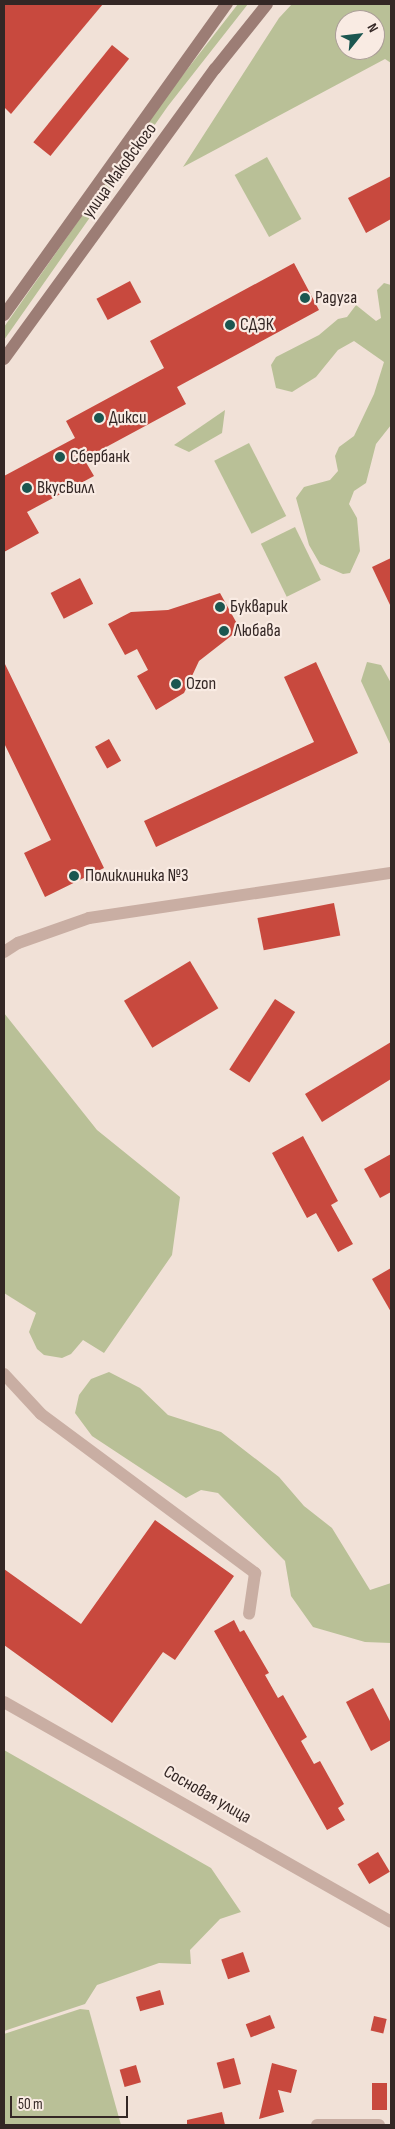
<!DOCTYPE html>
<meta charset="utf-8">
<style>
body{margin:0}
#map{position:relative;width:395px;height:2129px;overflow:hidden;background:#f1e1d7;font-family:"Sofia Sans Condensed",sans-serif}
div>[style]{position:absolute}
.green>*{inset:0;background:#b9c097;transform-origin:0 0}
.building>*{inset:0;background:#c8493e;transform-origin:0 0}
.minor>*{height:12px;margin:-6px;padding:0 6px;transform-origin:6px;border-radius:6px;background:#c9aea3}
.tertiary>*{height:12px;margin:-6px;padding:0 6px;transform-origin:6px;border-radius:6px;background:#c9aea3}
.secondary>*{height:12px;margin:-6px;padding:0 6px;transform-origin:6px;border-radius:6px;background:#9c7d75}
.dots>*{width:14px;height:14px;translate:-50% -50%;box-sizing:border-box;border:2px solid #f9ebe3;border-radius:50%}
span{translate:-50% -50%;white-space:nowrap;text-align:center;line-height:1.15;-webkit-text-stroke:4.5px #f9ebe3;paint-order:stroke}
.street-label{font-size:18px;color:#342725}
.poi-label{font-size:18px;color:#342725}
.left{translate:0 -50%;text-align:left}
.frame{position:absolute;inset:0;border:5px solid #342725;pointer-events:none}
.north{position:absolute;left:335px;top:10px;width:50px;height:50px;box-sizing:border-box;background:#f9ebe3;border:1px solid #aa9d97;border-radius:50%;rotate:61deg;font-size:14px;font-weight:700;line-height:20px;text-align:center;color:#342725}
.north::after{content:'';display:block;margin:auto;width:18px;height:22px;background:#1b5650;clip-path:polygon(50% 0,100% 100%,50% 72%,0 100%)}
.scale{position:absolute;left:10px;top:2096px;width:118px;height:22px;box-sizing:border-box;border:2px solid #342725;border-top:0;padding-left:6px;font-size:15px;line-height:18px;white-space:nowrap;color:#342725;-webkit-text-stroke:4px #f9ebe3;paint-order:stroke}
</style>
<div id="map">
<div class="green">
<i style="clip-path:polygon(238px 4px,248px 4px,168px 106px,4px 340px,4px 327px,161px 103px)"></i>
<i style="clip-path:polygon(evenodd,292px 4px,391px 4px,391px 63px,385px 59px,183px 167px,279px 18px,292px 4px,345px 20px,375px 20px,375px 50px,345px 50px,345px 20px)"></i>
<i style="left:267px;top:157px;width:71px;height:37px;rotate:61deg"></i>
<i style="clip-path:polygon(384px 283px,391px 285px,391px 425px,376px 444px,366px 483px,354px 491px,349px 504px,357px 518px,360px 551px,350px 573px,343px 574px,320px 564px,309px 545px,296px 498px,304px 487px,330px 480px,338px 471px,335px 456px,339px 447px,354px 436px,374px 394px,384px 362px,354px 341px,338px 350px,316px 377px,292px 392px,276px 388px,271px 365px,276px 357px,319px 335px,338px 319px,347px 317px,356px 305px,376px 321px,381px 318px,377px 290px)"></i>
<i style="clip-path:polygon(225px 410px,222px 433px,189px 452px,174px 445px)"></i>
<i style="left:249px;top:443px;width:82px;height:39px;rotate:63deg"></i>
<i style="left:295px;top:527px;width:59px;height:38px;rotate:64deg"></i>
<i style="clip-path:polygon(367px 662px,381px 665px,391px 683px,391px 746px,361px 681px)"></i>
<i style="clip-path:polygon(4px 1013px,97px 1130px,180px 1197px,172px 1255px,104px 1353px,83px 1340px,71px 1354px,62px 1358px,44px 1355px,37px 1349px,29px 1332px,36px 1313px,4px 1293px)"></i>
<i style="clip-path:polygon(109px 1372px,140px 1388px,168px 1415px,221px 1432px,279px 1477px,304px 1506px,332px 1528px,370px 1590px,391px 1583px,391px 1643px,365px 1642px,313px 1627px,291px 1596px,285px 1561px,218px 1493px,201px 1490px,186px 1498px,92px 1436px,75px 1413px,79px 1395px,91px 1379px)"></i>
<i style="clip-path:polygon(4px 1750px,211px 1868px,241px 1912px,220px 1919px,190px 1950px,191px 1964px,159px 1963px,97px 1985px,85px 2004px,4px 2031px)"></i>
<i style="clip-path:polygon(80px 2009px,89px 2010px,121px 2125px,4px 2125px,4px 2034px)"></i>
</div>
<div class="building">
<i style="clip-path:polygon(4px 4px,103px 4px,11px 114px,4px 107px)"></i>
<i style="left:112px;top:45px;width:22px;height:125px;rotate:39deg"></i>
<i style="clip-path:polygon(391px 176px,391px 219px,366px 233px,348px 198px)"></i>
<i style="clip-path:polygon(294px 263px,319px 310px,177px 387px,186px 404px,84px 459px,94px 476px,27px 512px,39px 533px,4px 552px,4px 476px,75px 438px,66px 421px,164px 368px,150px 341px)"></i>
<i style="left:130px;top:281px;width:24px;height:38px;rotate:62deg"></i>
<i style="clip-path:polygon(391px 558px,391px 607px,372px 567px)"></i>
<i style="left:80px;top:578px;width:29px;height:33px;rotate:63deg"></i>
<i style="clip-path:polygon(220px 593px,240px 629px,199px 661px,184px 693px,156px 710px,137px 676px,148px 670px,137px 649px,125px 655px,108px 624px,131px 612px,168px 610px)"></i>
<i style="clip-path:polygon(4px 662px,104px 868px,45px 897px,24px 853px,51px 840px,4px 743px)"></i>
<i style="clip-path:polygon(316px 662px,358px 753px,156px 847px,144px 821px,314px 742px,284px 677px)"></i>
<i style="left:109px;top:739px;width:25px;height:16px;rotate:61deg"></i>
<i style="left:334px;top:903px;width:33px;height:78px;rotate:79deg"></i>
<i style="left:190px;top:961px;width:55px;height:77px;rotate:59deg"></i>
<i style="left:275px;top:999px;width:24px;height:84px;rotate:33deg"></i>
<i style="clip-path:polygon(391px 1042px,391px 1079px,322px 1122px,305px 1094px)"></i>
<i style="clip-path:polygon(303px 1136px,338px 1201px,331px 1205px,353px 1244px,338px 1252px,316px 1213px,307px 1218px,272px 1153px)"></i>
<i style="clip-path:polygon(391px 1154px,391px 1192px,380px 1198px,364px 1169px)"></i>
<i style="clip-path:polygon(391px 1268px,391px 1312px,372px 1279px)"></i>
<i style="clip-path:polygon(155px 1520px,234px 1576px,175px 1660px,163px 1652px,112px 1723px,4px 1645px,4px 1569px,81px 1624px)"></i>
<i style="clip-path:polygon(234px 1620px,240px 1632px,244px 1630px,269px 1673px,265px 1675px,278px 1698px,283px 1695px,307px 1737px,301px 1741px,314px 1764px,320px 1761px,344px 1804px,338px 1808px,345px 1820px,327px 1830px,214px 1631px)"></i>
<i style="clip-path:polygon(373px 1688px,391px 1723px,391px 1740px,371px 1751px,346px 1702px)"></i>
<i style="left:378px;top:1852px;width:23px;height:24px;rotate:59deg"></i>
<i style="left:243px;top:1952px;width:21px;height:23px;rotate:71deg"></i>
<i style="left:160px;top:1990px;width:15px;height:25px;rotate:74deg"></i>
<i style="left:270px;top:2015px;width:14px;height:26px;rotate:69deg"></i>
<i style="left:374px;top:2016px;width:13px;height:15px;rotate:13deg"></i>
<i style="left:234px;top:2058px;width:27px;height:18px;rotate:75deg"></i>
<i style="clip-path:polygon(272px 2063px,297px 2070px,291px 2093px,278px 2090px,284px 2112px,259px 2119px)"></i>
<i style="left:136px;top:2065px;width:18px;height:17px;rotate:74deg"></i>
<i style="left:372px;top:2083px;width:15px;height:27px"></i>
<i style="clip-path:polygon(222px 2112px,225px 2125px,187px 2125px,187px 2120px)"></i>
</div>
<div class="minor">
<i style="left:4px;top:1374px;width:54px;rotate:47.2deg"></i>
<i style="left:41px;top:1414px;width:267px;rotate:36.6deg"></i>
<i style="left:255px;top:1573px;width:41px;rotate:98.3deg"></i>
<i style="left:317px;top:2125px;width:62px"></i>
</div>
<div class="tertiary">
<i style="left:4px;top:952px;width:17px;rotate:-33deg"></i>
<i style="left:18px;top:943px;width:75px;rotate:-19.4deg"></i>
<i style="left:89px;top:918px;width:305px;rotate:-8.5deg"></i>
<i style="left:4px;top:1702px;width:445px;rotate:29.6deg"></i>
</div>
<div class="secondary">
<i style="left:4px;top:315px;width:383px;rotate:-54.4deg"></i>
<i style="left:4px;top:359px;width:359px;rotate:-54deg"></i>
<i style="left:215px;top:69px;width:83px;rotate:-51.3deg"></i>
</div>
<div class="dots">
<i style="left:305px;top:298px;background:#1b5650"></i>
<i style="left:230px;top:325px;background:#1b5650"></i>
<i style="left:99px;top:418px;background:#1b5650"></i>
<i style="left:60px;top:457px;background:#1b5650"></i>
<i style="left:27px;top:488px;background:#1b5650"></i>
<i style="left:220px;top:607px;background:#1b5650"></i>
<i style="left:224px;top:631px;background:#1b5650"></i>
<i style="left:176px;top:684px;background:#1b5650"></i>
<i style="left:74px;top:876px;background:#1b5650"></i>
</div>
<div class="street-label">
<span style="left:120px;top:171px;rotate:-54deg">улица Маковского</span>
<span style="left:207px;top:1795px;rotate:30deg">Сосновая улица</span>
</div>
<div class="poi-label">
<span class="left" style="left:315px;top:298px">Радуга</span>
<span class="left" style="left:240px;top:325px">СДЭК</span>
<span class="left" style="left:109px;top:418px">Дикси</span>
<span class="left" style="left:70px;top:457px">Сбербанк</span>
<span class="left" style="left:37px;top:488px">ВкусВилл</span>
<span class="left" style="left:230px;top:607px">Букварик</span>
<span class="left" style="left:234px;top:631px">Любава</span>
<span class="left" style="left:186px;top:684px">Ozon</span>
<span class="left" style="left:85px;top:876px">Поликлиника №3</span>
</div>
<div class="frame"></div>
<div class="north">N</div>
<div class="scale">50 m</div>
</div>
